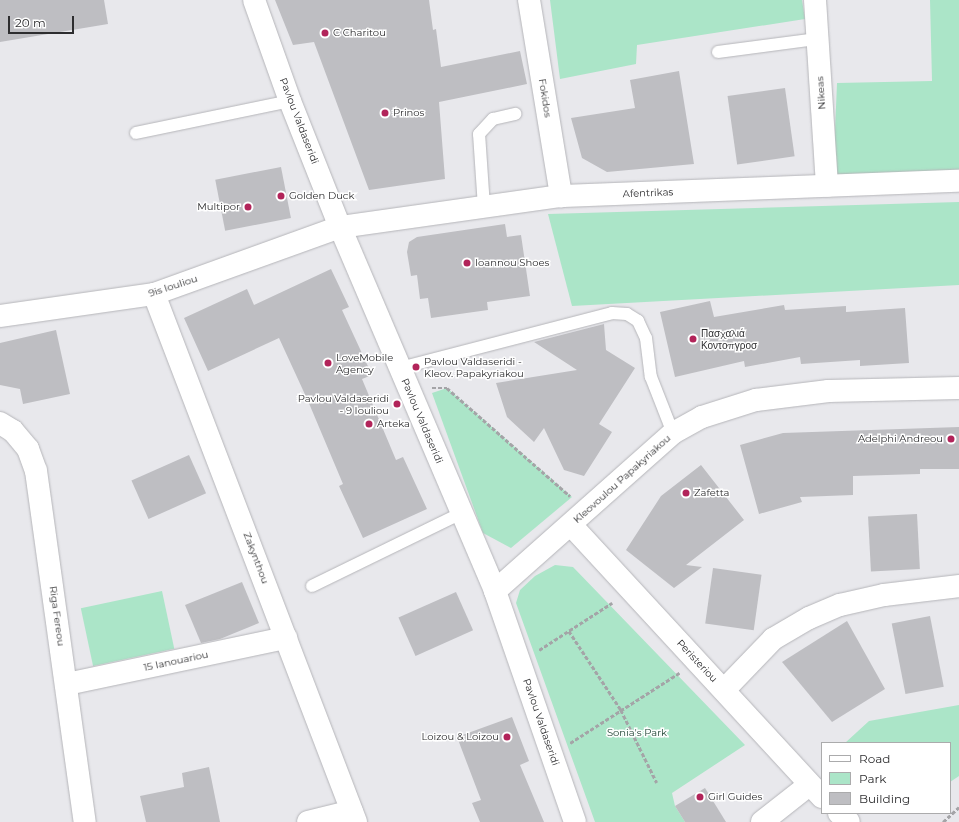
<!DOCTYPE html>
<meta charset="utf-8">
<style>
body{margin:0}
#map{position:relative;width:959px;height:822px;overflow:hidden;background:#e8e8ec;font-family:Montserrat,sans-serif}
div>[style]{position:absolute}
.green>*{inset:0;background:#abe5c8;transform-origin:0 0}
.building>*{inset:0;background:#bebec2;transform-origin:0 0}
.path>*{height:2.5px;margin-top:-1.25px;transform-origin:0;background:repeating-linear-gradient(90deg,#a4a4a7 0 4px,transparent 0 6px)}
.roads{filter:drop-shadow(0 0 1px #b5b5b9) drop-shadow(0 0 1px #b5b5b9)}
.lane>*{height:12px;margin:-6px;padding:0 6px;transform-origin:6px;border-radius:6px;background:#fff}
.street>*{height:22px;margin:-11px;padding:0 11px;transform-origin:11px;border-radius:11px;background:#fff}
.secondary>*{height:22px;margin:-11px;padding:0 11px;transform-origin:11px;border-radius:11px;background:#fff}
.dots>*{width:11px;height:11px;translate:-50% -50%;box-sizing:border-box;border:2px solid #fff;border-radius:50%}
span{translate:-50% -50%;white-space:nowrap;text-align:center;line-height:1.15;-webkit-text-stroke:3px #fff;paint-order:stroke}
.poi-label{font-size:10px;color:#2d2d2f}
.left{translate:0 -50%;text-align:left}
.right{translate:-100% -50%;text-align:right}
.street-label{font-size:10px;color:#2d2d2f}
.park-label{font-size:10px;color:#1d4232}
.legend{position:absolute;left:821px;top:742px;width:130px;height:72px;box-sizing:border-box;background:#fff;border:1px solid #ababac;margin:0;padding:5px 7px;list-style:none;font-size:12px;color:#2d2d2f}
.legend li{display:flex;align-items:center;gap:8px;height:20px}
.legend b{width:20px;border:1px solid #ababac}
.scale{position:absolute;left:8px;top:16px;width:66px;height:18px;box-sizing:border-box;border:2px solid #2d2d2f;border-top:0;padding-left:5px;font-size:12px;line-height:14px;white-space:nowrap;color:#2d2d2f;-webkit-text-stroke:3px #fff;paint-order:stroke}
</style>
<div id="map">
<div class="green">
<i style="clip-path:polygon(550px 0,802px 0,805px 19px,637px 45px,636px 64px,560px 79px)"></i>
<i style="clip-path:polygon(930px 0,959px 0,959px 174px,833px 178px,837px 83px,932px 81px)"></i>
<i style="clip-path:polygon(959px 202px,959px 285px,572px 306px,548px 214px)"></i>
<i style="clip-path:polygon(447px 388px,572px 497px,511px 548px,483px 533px,432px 393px)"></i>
<i style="clip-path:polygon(555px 565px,573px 567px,745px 745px,672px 793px,675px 806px,685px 822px,595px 822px,516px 603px,520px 590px,535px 576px)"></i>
<i style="left:162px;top:591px;width:59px;height:83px;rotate:78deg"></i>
<i style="clip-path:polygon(959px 705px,959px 776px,950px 782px,950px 743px,845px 743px,869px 721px)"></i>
</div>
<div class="building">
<i style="clip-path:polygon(0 0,104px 0,108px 24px,0 42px)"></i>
<i style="clip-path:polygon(275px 0,429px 0,433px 30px,436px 29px,441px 67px,520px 51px,527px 84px,439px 102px,445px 179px,369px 190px,314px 42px,293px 45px)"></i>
<i style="clip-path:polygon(679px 71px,694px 164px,607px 172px,582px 158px,571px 118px,635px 108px,630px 80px)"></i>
<i style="left:785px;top:88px;width:69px;height:58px;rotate:82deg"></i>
<i style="left:281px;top:167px;width:52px;height:67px;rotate:79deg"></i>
<i style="clip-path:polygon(505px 224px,507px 237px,521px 235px,530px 296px,487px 302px,488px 310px,431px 318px,428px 298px,420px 299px,417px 275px,411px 276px,407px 252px,409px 242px,417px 237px)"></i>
<i style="clip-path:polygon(331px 269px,349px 307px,342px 310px,372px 375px,362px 379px,396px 460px,403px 457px,427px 509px,363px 538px,339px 486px,343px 484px,308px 401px,279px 338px,208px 371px,184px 318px,247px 289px,254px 305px)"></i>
<i style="clip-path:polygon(710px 301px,714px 317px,784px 305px,785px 310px,846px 306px,846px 312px,905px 308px,909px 363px,860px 366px,860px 360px,801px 364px,800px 357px,745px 367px,744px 361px,675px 377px,660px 312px)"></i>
<i style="clip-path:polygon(604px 324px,606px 350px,635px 368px,599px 424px,612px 432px,584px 476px,564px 470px,544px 428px,534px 442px,507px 417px,496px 383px,577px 370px,534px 342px)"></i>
<i style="clip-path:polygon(56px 330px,70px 394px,23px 404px,20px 389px,0 385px,0 343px)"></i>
<i style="clip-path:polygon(959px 427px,959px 469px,920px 469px,920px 474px,853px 476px,853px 495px,800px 497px,802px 502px,759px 514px,740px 445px,783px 433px)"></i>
<i style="left:189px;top:455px;width:42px;height:63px;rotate:66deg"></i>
<i style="clip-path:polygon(701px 465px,744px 520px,686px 565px,702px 567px,674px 588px,626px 550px,661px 496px)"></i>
<i style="left:917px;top:514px;width:55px;height:49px;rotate:87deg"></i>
<i style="left:713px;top:568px;width:49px;height:56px;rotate:8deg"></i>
<i style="clip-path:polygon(242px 582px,259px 623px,220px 639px,201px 643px,185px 605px)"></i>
<i style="left:456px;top:592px;width:42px;height:63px;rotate:66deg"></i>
<i style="left:930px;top:616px;width:72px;height:39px;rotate:79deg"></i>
<i style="clip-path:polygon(847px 621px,885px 689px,832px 722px,782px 662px)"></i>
<i style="clip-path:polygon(512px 717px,529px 761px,520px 765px,544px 822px,480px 822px,472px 803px,481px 800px,457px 737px)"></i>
<i style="clip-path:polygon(209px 767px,220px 822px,146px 822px,140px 796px,184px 787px,182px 773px)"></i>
<i style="clip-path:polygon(705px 788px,726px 822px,685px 822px,675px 806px)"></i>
</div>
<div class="path">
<i style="left:432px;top:388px;width:15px"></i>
<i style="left:447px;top:388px;width:164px;rotate:41.3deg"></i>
<i style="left:569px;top:631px;width:95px;rotate:56.6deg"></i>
<i style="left:621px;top:710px;width:81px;rotate:63.7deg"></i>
<i style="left:539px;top:650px;width:87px;rotate:-32.8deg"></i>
<i style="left:570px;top:743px;width:130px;rotate:-32.7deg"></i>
<i style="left:943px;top:822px;width:22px;rotate:-43deg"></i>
</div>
<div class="roads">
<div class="lane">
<i style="left:718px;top:52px;width:100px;rotate:-7.5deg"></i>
<i style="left:136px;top:133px;width:157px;rotate:-11.7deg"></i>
<i style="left:484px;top:207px;width:73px;rotate:-93.9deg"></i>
<i style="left:479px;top:134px;width:21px;rotate:-47deg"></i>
<i style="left:493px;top:119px;width:23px;rotate:-13deg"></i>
<i style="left:400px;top:368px;width:219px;rotate:-14.5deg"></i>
<i style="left:612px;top:313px;width:15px;rotate:4deg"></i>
<i style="left:627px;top:314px;width:13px;rotate:32deg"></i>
<i style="left:638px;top:321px;width:19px;rotate:65deg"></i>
<i style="left:646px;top:338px;width:39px;rotate:83deg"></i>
<i style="left:651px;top:377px;width:60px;rotate:68.6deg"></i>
<i style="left:312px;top:586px;width:167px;rotate:-26deg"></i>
</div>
<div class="street">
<i style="left:529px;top:0;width:199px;rotate:80.7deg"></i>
<i style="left:815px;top:0;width:186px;rotate:86.3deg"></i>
<i style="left:154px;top:294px;width:565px;rotate:69.06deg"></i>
<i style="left:0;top:316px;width:156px;rotate:-8.1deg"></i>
<i style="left:154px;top:294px;width:198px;rotate:-19.8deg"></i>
<i style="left:340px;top:227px;width:223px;rotate:-8deg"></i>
<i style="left:561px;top:196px;width:398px;rotate:-2.2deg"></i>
<i style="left:0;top:423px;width:15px;rotate:32deg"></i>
<i style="left:13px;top:431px;width:23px;rotate:50deg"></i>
<i style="left:28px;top:449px;width:23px;rotate:70deg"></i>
<i style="left:36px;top:471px;width:354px;rotate:82.1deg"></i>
<i style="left:571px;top:525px;width:370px;rotate:47.3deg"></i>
<i style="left:495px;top:591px;width:238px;rotate:-41.6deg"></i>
<i style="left:673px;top:433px;width:33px;rotate:-29deg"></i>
<i style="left:702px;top:417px;width:57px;rotate:-17.5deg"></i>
<i style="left:756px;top:400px;width:73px;rotate:-7.1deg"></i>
<i style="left:828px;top:391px;width:131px;rotate:-1.3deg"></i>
<i style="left:67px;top:684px;width:224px;rotate:-11.9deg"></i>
<i style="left:724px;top:690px;width:71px;rotate:-46.1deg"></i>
<i style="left:773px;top:639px;width:42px;rotate:-30.3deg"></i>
<i style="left:809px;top:618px;width:34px;rotate:-23deg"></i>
<i style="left:840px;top:605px;width:45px;rotate:-12.8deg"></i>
<i style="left:884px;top:595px;width:76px;rotate:-6.8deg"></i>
<i style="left:839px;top:813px;width:13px;rotate:42deg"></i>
<i style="left:308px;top:822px;width:45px;rotate:-14deg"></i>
<i style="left:762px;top:822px;width:60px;rotate:-38.2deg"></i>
</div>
<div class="secondary">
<i style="left:254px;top:0;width:107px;rotate:70.4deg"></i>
<i style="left:290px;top:101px;width:136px;rotate:68.4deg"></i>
<i style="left:340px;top:227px;width:396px;rotate:66.9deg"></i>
<i style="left:495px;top:591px;width:244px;rotate:70.9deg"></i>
</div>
</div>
<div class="dots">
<i style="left:325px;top:33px;background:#b2245a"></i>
<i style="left:385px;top:113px;background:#b2245a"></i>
<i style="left:281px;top:196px;background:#b2245a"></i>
<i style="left:248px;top:207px;background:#b2245a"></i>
<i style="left:467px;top:263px;background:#b2245a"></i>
<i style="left:693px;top:339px;background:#b2245a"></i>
<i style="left:328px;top:363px;background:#b2245a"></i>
<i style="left:416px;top:367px;background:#b2245a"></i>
<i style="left:397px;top:404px;background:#b2245a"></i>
<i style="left:369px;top:424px;background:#b2245a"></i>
<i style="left:951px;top:439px;background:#b2245a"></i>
<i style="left:686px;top:493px;background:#b2245a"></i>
<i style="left:507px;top:737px;background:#b2245a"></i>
<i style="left:700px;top:797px;background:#b2245a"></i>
</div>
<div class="poi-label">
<span class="left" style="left:333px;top:33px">C Charitou</span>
<span class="left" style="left:393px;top:113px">Prinos</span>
<span class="left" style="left:289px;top:196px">Golden Duck</span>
<span class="right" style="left:240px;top:207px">Multipor</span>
<span class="left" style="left:475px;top:263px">Ioannou Shoes</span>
<span class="left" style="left:701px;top:339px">Πασχαλιά<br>Κοντοπγροσ</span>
<span class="left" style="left:336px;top:363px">LoveMobile<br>Agency</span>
<span class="left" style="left:424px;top:367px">Pavlou Valdaseridi -<br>Kleov. Papakyriakou</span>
<span class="right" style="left:389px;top:404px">Pavlou Valdaseridi<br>- 9 Iouliou</span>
<span class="left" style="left:377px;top:424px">Arteka</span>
<span class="right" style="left:943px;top:439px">Adelphi Andreou</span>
<span class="left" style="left:694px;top:493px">Zafetta</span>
<span class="right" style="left:499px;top:737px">Loizou &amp; Loizou</span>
<span class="left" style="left:708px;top:797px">Girl Guides</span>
</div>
<div class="street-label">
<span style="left:821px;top:93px;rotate:-94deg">Nikeas</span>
<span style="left:545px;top:98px;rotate:81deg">Fokidos</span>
<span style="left:299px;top:121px;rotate:69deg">Pavlou Valdaseridi</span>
<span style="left:648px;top:193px;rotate:-2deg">Afentrikas</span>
<span style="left:173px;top:286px;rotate:-18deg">9is Iouliou</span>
<span style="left:422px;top:421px;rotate:67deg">Pavlou Valdaseridi</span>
<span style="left:622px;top:479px;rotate:-42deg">Kleovoulou Papakyriakou</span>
<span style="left:256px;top:558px;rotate:69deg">Zakynthou</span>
<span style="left:57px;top:616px;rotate:82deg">Riga Fereou</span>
<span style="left:176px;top:661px;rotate:-12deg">15 Ianouariou</span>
<span style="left:697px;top:661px;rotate:47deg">Peristeriou</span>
<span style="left:541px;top:722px;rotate:71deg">Pavlou Valdaseridi</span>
</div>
<div class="park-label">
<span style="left:637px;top:733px">Sonia's Park</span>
</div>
<ul class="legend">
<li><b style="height:5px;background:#fff"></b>Road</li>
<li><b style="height:11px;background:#abe5c8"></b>Park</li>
<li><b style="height:11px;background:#bebec2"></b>Building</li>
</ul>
<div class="scale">20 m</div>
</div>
